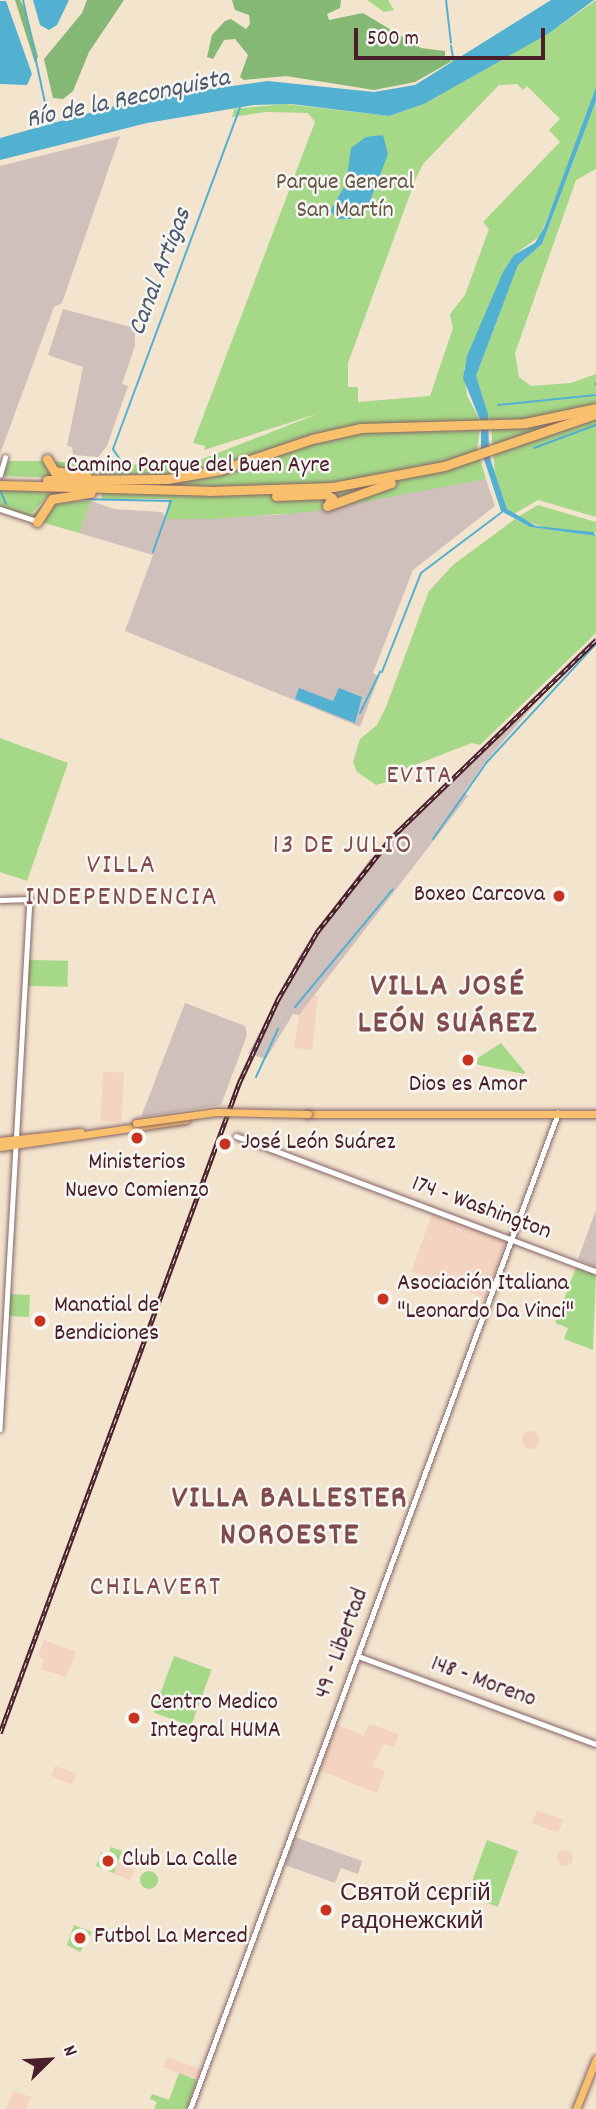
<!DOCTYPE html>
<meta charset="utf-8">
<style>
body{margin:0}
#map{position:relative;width:596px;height:2109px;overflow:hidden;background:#f3e4ce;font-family:Dekko,sans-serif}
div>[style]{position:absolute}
.built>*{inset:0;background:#f4d3c0;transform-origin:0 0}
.round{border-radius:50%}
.industrial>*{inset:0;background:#d0c0bc}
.green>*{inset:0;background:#a5d887;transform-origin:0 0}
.forest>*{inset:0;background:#84b874}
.water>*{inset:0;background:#52b0d0}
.stream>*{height:2px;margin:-1px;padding:0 1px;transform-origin:1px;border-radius:1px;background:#52b0d0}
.roads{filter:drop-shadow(0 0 2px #856464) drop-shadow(0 0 2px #856464)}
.minor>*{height:4.5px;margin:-2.25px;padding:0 2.25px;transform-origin:2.25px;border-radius:2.25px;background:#fff}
.major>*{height:7px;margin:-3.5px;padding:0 3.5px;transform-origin:3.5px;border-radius:3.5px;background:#f8bf6c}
.highway>*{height:9px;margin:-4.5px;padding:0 4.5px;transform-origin:4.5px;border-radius:4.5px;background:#f8bf6c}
.rail>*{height:4.5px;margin-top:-2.25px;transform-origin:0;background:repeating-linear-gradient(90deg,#f6f6f2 0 5px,#4a1f2b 0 10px);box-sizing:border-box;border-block:2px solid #4a1f2b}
.bridges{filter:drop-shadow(0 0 2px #856464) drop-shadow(0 0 2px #856464)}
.major-bridge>*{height:7px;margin:-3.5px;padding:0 3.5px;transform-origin:3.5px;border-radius:3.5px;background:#f8bf6c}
.dots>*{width:19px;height:19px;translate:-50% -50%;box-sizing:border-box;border:4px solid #f6f6f2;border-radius:50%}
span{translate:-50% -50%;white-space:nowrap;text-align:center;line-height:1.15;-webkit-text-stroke:5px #f6f6f2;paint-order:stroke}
.park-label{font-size:24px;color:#655647}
.street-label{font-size:24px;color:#4a1f2b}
.poi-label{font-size:24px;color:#4a1f2b}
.right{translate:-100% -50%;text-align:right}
.left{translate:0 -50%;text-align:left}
.water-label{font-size:26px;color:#4d596d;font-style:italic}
.neighbourhood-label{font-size:26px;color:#814b4d;letter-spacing:2px}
.quarter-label{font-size:28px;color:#814b4d;letter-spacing:2px}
.district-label{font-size:32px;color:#814b4d;font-weight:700;letter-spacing:2px}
.north{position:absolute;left:14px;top:2025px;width:70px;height:70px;-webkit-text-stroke:5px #f6f6f2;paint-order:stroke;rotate:66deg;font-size:19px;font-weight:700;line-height:28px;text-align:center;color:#4a1f2b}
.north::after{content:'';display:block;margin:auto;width:24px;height:32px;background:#4a1f2b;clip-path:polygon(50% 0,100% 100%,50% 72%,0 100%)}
.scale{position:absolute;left:354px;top:28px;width:191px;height:32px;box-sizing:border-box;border:4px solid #4a1f2b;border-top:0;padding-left:9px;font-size:21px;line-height:24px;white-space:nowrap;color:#4a1f2b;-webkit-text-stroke:5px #f6f6f2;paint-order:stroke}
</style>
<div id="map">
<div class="built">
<i style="clip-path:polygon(312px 995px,318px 996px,312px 1050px,294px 1048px,300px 1011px)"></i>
<i style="left:103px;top:1072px;width:21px;height:49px;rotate:3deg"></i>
<i style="left:433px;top:1212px;width:79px;height:63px;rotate:20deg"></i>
<i class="round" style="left:522px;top:1431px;width:18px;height:18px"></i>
<i style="clip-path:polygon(44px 1640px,76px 1652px,66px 1677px,41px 1669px,44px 1659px,38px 1656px)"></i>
<i style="clip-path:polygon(336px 1724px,364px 1736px,369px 1724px,399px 1734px,394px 1747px,384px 1744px,372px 1766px,385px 1771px,377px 1793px,319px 1770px)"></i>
<i style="left:55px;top:1766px;width:23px;height:11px;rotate:20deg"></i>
<i style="left:537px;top:1810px;width:28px;height:14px;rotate:21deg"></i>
<i class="round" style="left:557px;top:1850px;width:16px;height:16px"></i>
<i style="left:118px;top:1862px;width:18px;height:12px;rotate:22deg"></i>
<i style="left:167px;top:2057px;width:36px;height:11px;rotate:19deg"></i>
<i style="clip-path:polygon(13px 2091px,31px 2097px,26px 2109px,6px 2109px)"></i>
</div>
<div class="industrial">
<i style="clip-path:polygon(120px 136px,62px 303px,54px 307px,0 454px,0 166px)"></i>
<i style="clip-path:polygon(63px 309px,135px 328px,135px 346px,122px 384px,128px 386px,107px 446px,98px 457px,73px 455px,72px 447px,67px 446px,83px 367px,48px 355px)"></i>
<i style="clip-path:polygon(486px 479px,495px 506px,413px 570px,373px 673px,379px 677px,360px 727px,125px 631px,153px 555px,79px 533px,91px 501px,114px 509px,162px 512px,166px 519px,278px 515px)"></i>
<i style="clip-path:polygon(596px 636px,596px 642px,552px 684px,487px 760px,464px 792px,468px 796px,299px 1015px,293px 1014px,266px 1059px,248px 1054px,299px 956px,370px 859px)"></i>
<i style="clip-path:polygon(185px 1003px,245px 1026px,247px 1035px,221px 1105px,141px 1117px)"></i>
<i style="clip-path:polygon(596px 1210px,596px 1267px,578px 1259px)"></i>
<i style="clip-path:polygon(295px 1837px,362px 1861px,358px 1874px,341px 1868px,335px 1883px,285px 1865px)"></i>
</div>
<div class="green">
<i style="clip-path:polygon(367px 0,388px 0,394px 10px,384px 12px)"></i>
<i style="clip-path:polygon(evenodd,596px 0,596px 87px,558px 192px,540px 236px,514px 255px,464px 368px,467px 396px,481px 422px,477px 449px,486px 479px,310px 512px,212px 519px,166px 519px,169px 499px,102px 499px,99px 464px,187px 465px,320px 413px,204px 450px,205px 446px,193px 443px,315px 122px,308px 113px,266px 112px,232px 117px,234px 109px,285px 104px,389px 116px,424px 104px,548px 34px,596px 0,517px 84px,523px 90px,527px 86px,560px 119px,549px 130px,560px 142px,483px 222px,489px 229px,465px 295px,450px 314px,453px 328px,430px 396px,358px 402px,358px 387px,348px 387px,348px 363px,416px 178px,423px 164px,499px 85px,517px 84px)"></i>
<i style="clip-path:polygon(596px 101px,596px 169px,576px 180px,515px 353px,519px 377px,531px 386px,571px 383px,596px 374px,596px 517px,538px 500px,514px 514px,507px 509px,495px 473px,491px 426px,476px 376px,518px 265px,542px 244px)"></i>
<i style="clip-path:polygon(9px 461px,44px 461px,49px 469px,95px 479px,2px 476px)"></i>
<i style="clip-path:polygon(53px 461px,94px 465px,95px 474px,56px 470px)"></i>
<i style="clip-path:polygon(0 487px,98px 491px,47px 497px,32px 513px,7px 505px,33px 514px,48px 499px,35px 519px,0 507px)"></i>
<i style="clip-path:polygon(55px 501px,91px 501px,79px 533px,41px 522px)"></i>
<i style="clip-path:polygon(538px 505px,596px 522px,596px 533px,544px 528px,518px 517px)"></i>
<i style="clip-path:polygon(515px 519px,530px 527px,596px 536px,596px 633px,480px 745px,472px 743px,407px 768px,395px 773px,396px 779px,376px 785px,357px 772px,353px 762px,360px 739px,377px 725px,386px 707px,429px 591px,453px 565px)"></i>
<i style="clip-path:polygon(0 738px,68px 763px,27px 881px,0 872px)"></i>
<i style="left:28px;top:960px;width:40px;height:26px;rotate:1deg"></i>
<i style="clip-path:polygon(501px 1043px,525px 1072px,524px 1074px,470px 1063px)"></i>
<i style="clip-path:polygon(577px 1265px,596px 1273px,593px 1350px,564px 1339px,568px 1328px,555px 1323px)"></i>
<i style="left:9px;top:1294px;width:21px;height:22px;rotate:3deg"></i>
<i style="left:174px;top:1656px;width:40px;height:60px;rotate:20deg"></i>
<i style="left:487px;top:1840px;width:33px;height:59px;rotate:20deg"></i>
<i style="clip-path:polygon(111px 1847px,122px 1851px,114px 1873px,96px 1866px,101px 1852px,108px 1855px)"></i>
<i class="round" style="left:140px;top:1871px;width:18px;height:18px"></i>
<i style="clip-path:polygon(74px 1925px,92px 1932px,80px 1952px,67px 1945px)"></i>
<i style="clip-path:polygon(179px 2073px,197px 2080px,187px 2109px,154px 2109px,157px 2102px,150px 2099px,152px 2094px,169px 2100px)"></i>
</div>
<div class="forest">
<i style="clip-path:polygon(15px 0,20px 0,26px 11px,38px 57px,35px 63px)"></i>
<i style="clip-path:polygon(87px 0,124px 0,89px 52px,73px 91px,63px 99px,53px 98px,44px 59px,82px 13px)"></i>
<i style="clip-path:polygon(232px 0,341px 0,340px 8px,327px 14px,329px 20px,363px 13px,421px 48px,445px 51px,445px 58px,452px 61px,415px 82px,374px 90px,286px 76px,244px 80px,240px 77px,248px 55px,235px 39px,224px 40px,213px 59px,207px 57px,212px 35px,225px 21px,231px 19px,246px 29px,250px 24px,249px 15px,235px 10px)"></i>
</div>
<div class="water">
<i style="clip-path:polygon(33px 0,69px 0,57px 25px,49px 30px,40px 25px)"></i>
<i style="clip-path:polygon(551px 0,594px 0,548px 34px,424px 104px,389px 116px,291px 104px,254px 105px,147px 123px,0 160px,0 138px,143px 98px,268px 81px,374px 92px,415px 85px)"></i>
<i style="clip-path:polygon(0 1px,6px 1px,32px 74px,27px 85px,0 84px)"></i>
<i style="clip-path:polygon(596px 87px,596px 101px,542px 244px,518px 265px,476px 376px,488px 414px,489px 455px,507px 509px,536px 526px,593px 532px,596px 536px,530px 527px,501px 511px,481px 450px,481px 422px,463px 378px,467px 356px,503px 272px,514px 255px,535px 243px,544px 228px)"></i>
<i style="clip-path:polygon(383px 135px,388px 154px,367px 209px,352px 219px,338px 219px,330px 211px,346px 184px,351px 148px,366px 137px)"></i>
<i style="clip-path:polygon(299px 688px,333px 701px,339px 688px,362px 697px,355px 723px,295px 699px)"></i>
</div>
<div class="stream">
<i style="left:23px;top:0;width:109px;rotate:77.9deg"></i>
<i style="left:46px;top:107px;width:18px;rotate:61deg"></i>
<i style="left:446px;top:0;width:43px;rotate:83.4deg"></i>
<i style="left:451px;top:46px;width:17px;rotate:80deg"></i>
<i style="left:595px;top:384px;width:1px"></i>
<i style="left:498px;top:405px;width:99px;rotate:-5.8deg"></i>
<i style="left:534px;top:448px;width:66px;rotate:-20.4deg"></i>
<i style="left:121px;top:461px;width:14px;rotate:-124deg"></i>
<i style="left:113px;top:449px;width:364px;rotate:-69.6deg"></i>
<i style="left:119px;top:476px;width:8px;rotate:-83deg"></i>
<i style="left:0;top:490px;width:15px;rotate:67deg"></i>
<i style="left:77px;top:499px;width:94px;rotate:1.2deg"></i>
<i style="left:171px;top:501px;width:54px;rotate:109.4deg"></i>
<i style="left:382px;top:672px;width:106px;rotate:-68.5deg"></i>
<i style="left:421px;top:573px;width:101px;rotate:-37deg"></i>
<i style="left:360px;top:713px;width:46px;rotate:-64deg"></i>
<i style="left:433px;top:839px;width:94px;rotate:-55deg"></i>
<i style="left:487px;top:762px;width:161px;rotate:-47.3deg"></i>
<i style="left:295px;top:1007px;width:153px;rotate:-50.3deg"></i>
<i style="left:256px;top:1077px;width:53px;rotate:-65.4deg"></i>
</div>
<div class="roads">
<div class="minor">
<i style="left:0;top:475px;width:18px;rotate:-74deg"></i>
<i style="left:0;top:509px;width:38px;rotate:18deg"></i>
<i style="left:0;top:900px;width:30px;rotate:-2deg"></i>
<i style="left:30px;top:899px;width:531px;rotate:93.24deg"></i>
<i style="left:236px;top:1136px;width:384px;rotate:20.6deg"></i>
<i style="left:358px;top:1656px;width:254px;rotate:20.3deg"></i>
<i style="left:190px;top:2109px;width:1062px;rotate:-69.72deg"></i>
</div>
<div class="major">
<i style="left:308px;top:1114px;width:288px"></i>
<i style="left:0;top:1141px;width:81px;rotate:-6.4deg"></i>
<i style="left:0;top:1147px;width:188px;rotate:-8.3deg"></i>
<i style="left:576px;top:2109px;width:54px;rotate:-68.2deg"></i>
</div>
<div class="highway">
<i style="left:47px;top:459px;width:14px;rotate:60deg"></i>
<i style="left:54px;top:471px;width:33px;rotate:9deg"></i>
<i style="left:47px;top:480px;width:120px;rotate:-0.5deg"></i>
<i style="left:167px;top:479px;width:54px;rotate:-9.6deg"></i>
<i style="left:220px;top:470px;width:97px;rotate:-18.6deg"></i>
<i style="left:312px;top:439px;width:50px;rotate:-12.7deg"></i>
<i style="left:361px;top:428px;width:164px;rotate:-1.7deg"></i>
<i style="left:525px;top:423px;width:73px;rotate:-11.9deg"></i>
<i style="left:0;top:485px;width:209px;rotate:1.6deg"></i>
<i style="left:209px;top:491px;width:124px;rotate:-1.8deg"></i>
<i style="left:333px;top:487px;width:113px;rotate:-10.7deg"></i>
<i style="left:444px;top:466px;width:161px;rotate:-18.9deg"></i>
<i style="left:276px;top:496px;width:50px;rotate:-2.3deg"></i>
<i style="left:326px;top:494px;width:7px;rotate:34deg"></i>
<i style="left:332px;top:498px;width:9px;rotate:122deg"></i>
<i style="left:327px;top:506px;width:68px;rotate:-19.8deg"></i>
<i style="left:37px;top:522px;width:27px;rotate:-57deg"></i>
<i style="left:52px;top:499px;width:39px;rotate:-9deg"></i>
</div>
</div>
<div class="rail">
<i style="left:0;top:1733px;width:693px;rotate:-69.81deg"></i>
<i style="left:239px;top:1083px;width:93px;rotate:-65.1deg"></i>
<i style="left:278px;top:999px;width:78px;rotate:-59.8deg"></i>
<i style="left:317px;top:932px;width:120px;rotate:-51.8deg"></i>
<i style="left:391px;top:838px;width:285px;rotate:-44deg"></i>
</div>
<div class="bridges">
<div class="major-bridge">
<i style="left:136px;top:1123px;width:81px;rotate:-7.8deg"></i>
<i style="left:216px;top:1112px;width:92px;rotate:1.2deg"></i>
</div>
</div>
<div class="dots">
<i style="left:559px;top:896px;background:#c8321e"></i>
<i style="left:468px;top:1060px;background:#c8321e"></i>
<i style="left:137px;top:1138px;background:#c8321e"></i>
<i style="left:225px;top:1144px;background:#c8321e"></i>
<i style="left:383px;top:1299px;background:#c8321e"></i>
<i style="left:40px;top:1321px;background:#c8321e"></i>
<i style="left:134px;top:1718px;background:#c8321e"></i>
<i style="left:108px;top:1861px;background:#c8321e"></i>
<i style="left:326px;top:1910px;background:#c8321e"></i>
<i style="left:80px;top:1938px;background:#c8321e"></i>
</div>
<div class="park-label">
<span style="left:345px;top:198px">Parque General<br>San Martín</span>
</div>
<div class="street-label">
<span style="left:198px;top:467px">Camino Parque del Buen Ayre</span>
<span style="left:481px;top:1209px;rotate:20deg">174 - Washington</span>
<span style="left:343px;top:1644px;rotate:-70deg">49 - Libertad</span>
<span style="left:483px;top:1683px;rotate:20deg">148 - Moreno</span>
</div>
<div class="poi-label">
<span class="right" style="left:545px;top:896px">Boxeo Carcova</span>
<span style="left:468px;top:1086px">Dios es Amor</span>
<span class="left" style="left:241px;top:1144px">José León Suárez</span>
<span style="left:137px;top:1178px">Ministerios<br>Nuevo Comienzo</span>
<span class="left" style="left:397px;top:1299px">Asociación Italiana<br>"Leonardo Da Vinci"</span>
<span class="left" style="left:54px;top:1321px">Manatial de<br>Bendiciones</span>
<span class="left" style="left:150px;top:1718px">Centro Medico<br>Integral HUMA</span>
<span class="left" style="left:122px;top:1861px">Club La Calle</span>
<span class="left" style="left:340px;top:1910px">Святой Cєргій<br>Pадонежский</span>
<span class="left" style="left:94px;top:1938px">Futbol La Merced</span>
</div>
<div class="water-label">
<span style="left:128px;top:100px;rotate:-12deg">Río de la Reconquista</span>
<span style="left:161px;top:272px;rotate:-69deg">Canal Artigas</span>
</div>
<div class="neighbourhood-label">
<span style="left:420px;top:777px">EVITA</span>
</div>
<div class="quarter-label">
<span style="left:343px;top:847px">13 DE JULIO</span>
<span style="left:122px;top:883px">VILLA<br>INDEPENDENCIA</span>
<span style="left:156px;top:1589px">CHILAVERT</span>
</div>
<div class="district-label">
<span style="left:448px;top:1007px">VILLA JOSÉ<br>LEÓN SUÁREZ</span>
<span style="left:290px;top:1519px">VILLA BALLESTER<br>NOROESTE</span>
</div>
<div class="north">N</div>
<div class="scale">500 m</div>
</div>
